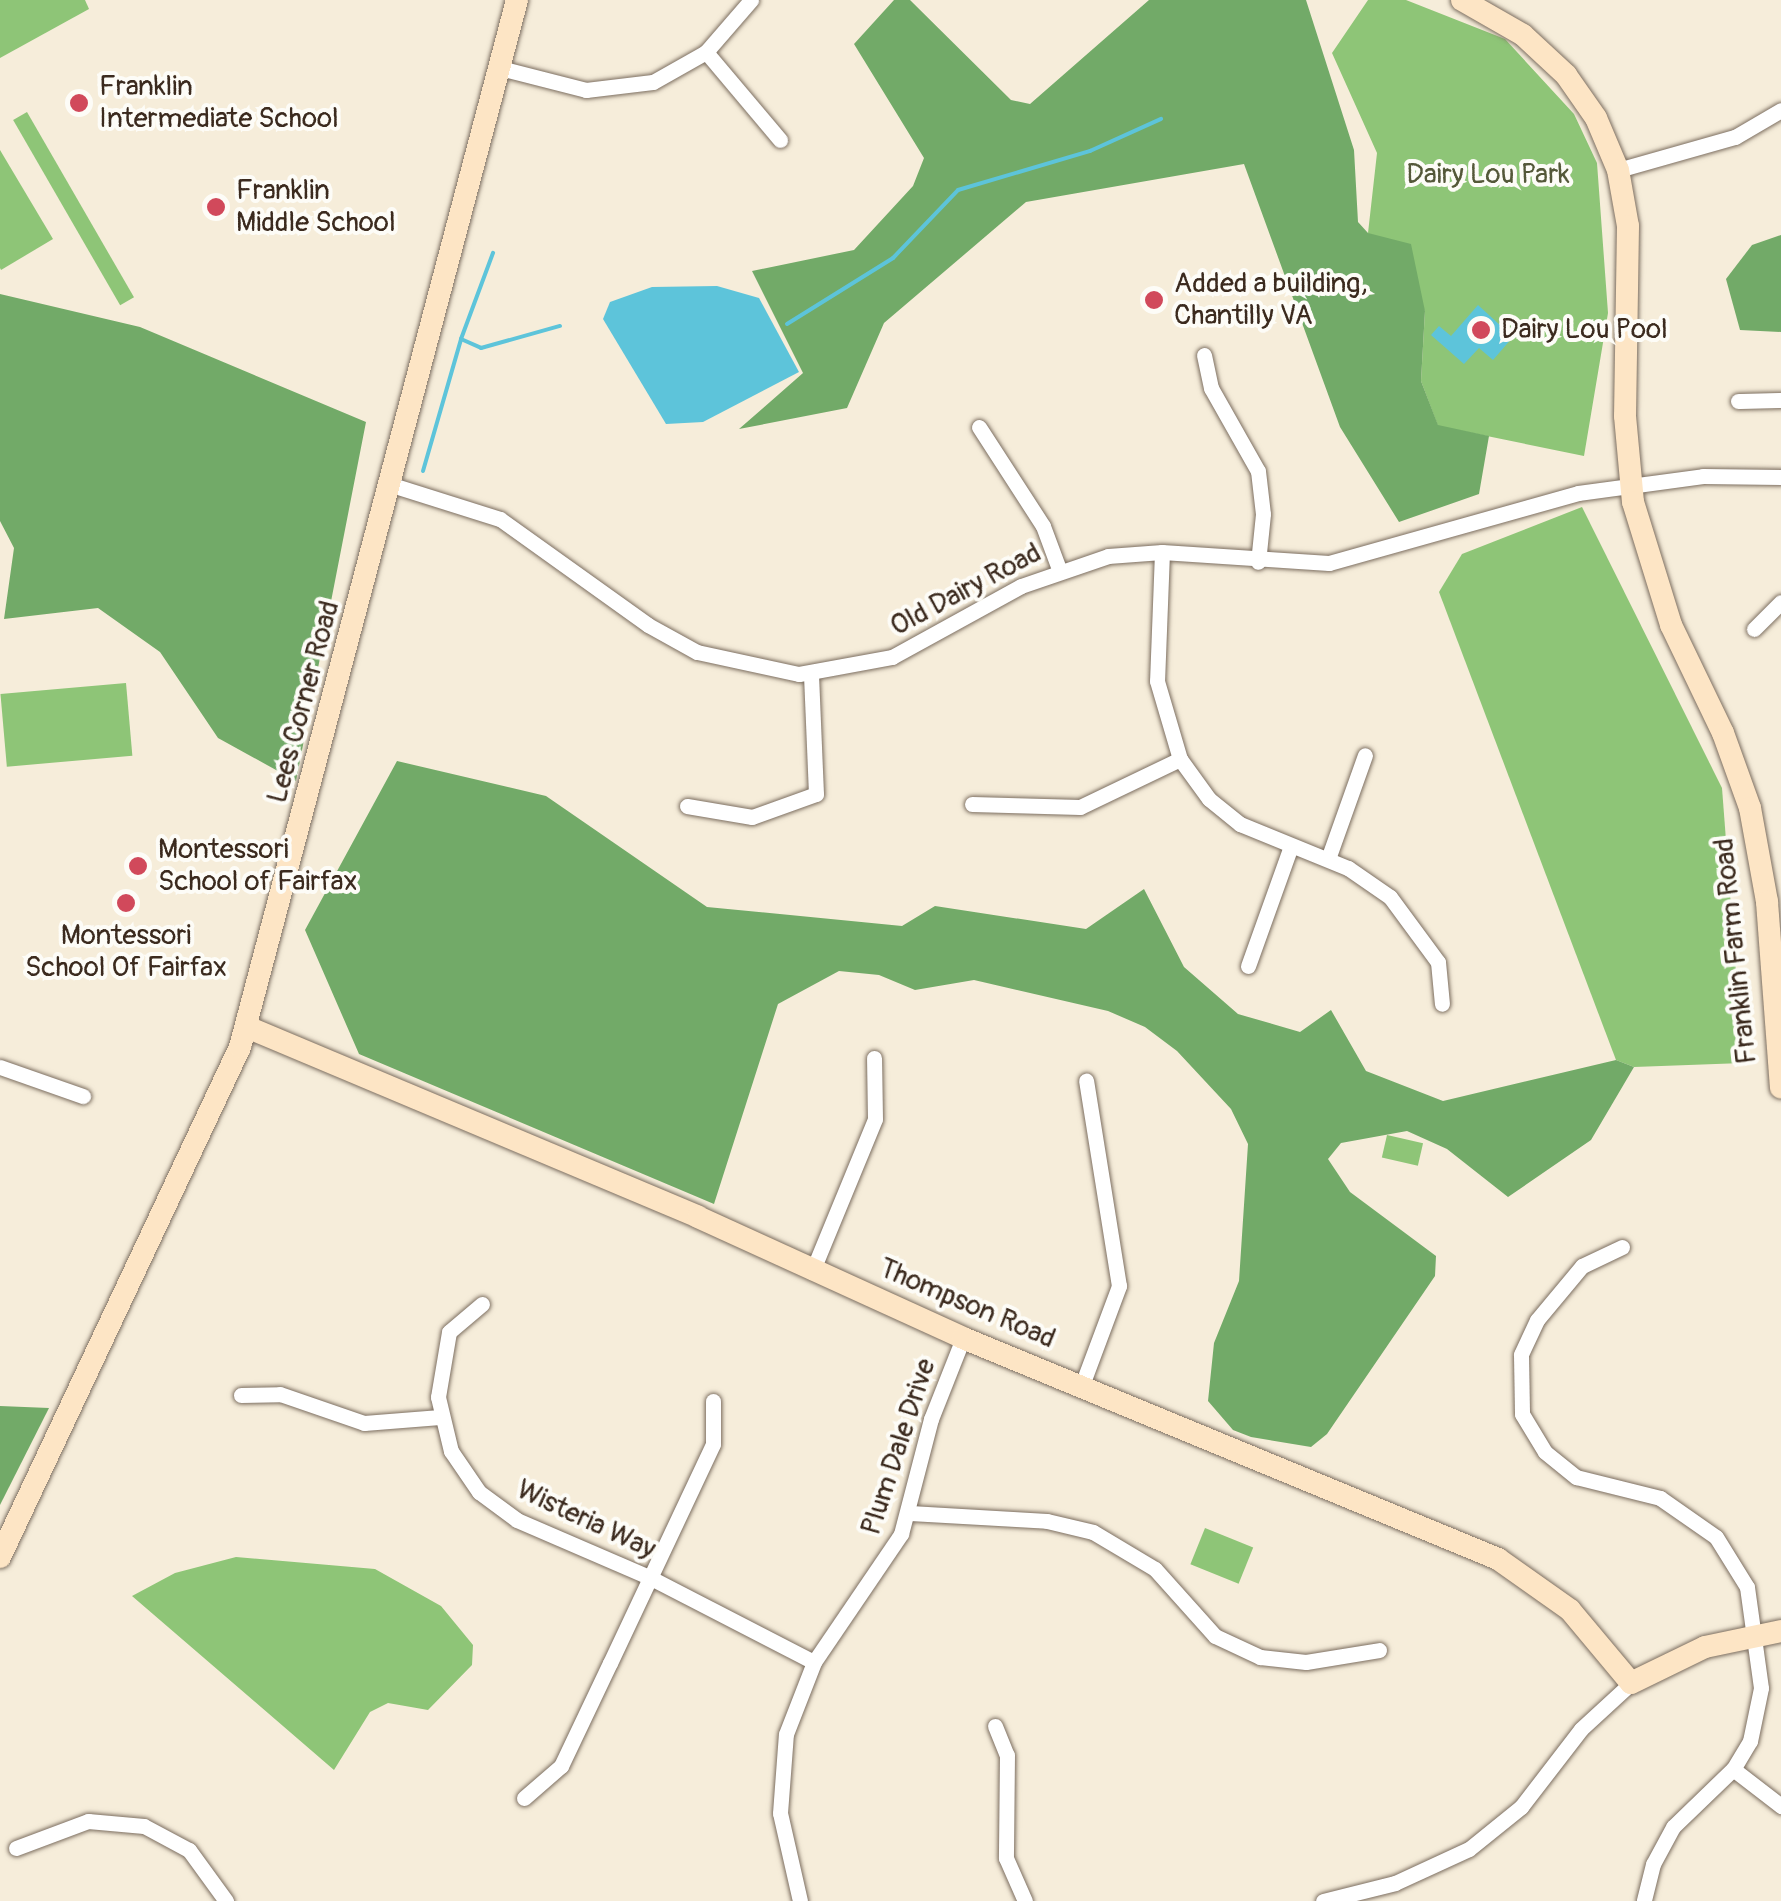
<!DOCTYPE html>
<style>
body{margin:0}
#map{position:relative;width:1781px;height:1901px;overflow:hidden;background:#f6edda;font-family:Pangolin,sans-serif}
div>[style]{position:absolute}
.green>*{inset:0;background:#8ec577;transform-origin:0 0}
.forest>*{inset:0;background:#72aa68}
.water>*{inset:0;background:#5dc4da}
.stream>*{height:4px;margin:-2px;padding:0 2px;transform-origin:2px;border-radius:2px;background:#5dc4da}
.roads{filter:drop-shadow(0 0 2px #7c6e60) drop-shadow(0 0 2px #7c6e60)}
.street>*{height:15px;margin:-7.5px;padding:0 7.5px;transform-origin:7.5px;border-radius:7.5px;background:#fff}
.secondary>*{height:22px;margin:-11px;padding:0 11px;transform-origin:11px;border-radius:11px;background:#fde5c5}
.dots>*{width:28px;height:28px;translate:-50% -50%;box-sizing:border-box;border:5px solid #fdfcf7;border-radius:50%}
span{translate:-50% -50%;white-space:nowrap;text-align:center;line-height:1.15;-webkit-text-stroke:8px #fdfcf7;paint-order:stroke}
.poi-label{font-size:28px;color:#3b2a1e}
.left{translate:0 -50%;text-align:left}
.park-label{font-size:28px;color:#545839}
.street-label{font-size:28px;color:#3b2a1e}
</style>
<div id="map">
<div class="green">
<i style="clip-path:polygon(0 0,85px 0,89px 9px,0 58px)"></i>
<i style="clip-path:polygon(1368px 0,1406px 0,1505px 39px,1574px 114px,1597px 163px,1608px 313px,1584px 456px,1438px 426px,1421px 381px,1425px 311px,1368px 233px,1377px 153px,1332px 53px)"></i>
<i style="left:27px;top:112px;width:214px;height:16px;rotate:60deg"></i>
<i style="clip-path:polygon(0 150px,53px 239px,1px 270px,0 268px)"></i>
<i style="clip-path:polygon(1582px 507px,1722px 788px,1743px 1063px,1634px 1067px,1616px 1060px,1439px 592px,1462px 554px)"></i>
<i style="left:126px;top:683px;width:73px;height:126px;rotate:85deg"></i>
<i style="left:1387px;top:1135px;width:37px;height:23px;rotate:13deg"></i>
<i style="left:1205px;top:1528px;width:52px;height:39px;rotate:22deg"></i>
<i style="clip-path:polygon(236px 1557px,375px 1569px,441px 1606px,473px 1645px,472px 1665px,428px 1710px,388px 1703px,370px 1712px,334px 1770px,132px 1596px,175px 1573px)"></i>
</div>
<div class="forest">
<i style="clip-path:polygon(894px 0,910px 0,1011px 100px,1030px 104px,1149px 0,1306px 0,1354px 150px,1358px 222px,1368px 233px,1411px 244px,1425px 311px,1421px 381px,1438px 425px,1489px 436px,1479px 494px,1399px 522px,1340px 427px,1244px 164px,1026px 202px,884px 323px,847px 408px,739px 429px,803px 373px,752px 271px,854px 250px,913px 186px,924px 158px,854px 44px)"></i>
<i style="clip-path:polygon(1781px 235px,1781px 332px,1740px 330px,1726px 279px,1752px 245px)"></i>
<i style="clip-path:polygon(0 294px,140px 327px,366px 422px,296px 781px,218px 738px,160px 652px,98px 608px,4px 619px,14px 548px,0 521px)"></i>
<i style="clip-path:polygon(397px 761px,546px 796px,707px 907px,902px 926px,935px 906px,1086px 929px,1144px 889px,1184px 967px,1238px 1014px,1300px 1032px,1331px 1010px,1366px 1071px,1443px 1101px,1616px 1060px,1634px 1067px,1591px 1140px,1508px 1197px,1447px 1149px,1407px 1131px,1341px 1143px,1328px 1159px,1350px 1192px,1436px 1256px,1435px 1276px,1327px 1434px,1311px 1447px,1251px 1437px,1233px 1430px,1208px 1401px,1214px 1343px,1239px 1281px,1248px 1144px,1231px 1109px,1177px 1051px,1145px 1027px,1108px 1011px,974px 980px,915px 990px,879px 975px,839px 971px,778px 1004px,714px 1204px,359px 1054px,305px 930px)"></i>
<i style="clip-path:polygon(0 1406px,49px 1408px,0 1505px)"></i>
</div>
<div class="water">
<i style="clip-path:polygon(717px 286px,759px 298px,799px 372px,703px 422px,666px 424px,603px 319px,610px 302px,652px 287px)"></i>
<i style="clip-path:polygon(1478px 305px,1513px 337px,1493px 360px,1479px 348px,1464px 364px,1431px 335px,1439px 326px,1451px 336px)"></i>
</div>
<div class="stream">
<i style="left:787px;top:324px;width:125px;rotate:-31.9deg"></i>
<i style="left:893px;top:258px;width:94px;rotate:-46.3deg"></i>
<i style="left:958px;top:190px;width:138px;rotate:-16.5deg"></i>
<i style="left:1090px;top:151px;width:78px;rotate:-24.3deg"></i>
<i style="left:461px;top:339px;width:92px;rotate:-69.6deg"></i>
<i style="left:423px;top:471px;width:137px;rotate:-73.9deg"></i>
<i style="left:461px;top:339px;width:22px;rotate:24deg"></i>
<i style="left:481px;top:348px;width:82px;rotate:-15.6deg"></i>
</div>
<div class="roads">
<div class="street">
<i style="left:706px;top:52px;width:115px;rotate:49.9deg"></i>
<i style="left:500px;top:68px;width:89px;rotate:14.3deg"></i>
<i style="left:586px;top:90px;width:67px;rotate:-6.8deg"></i>
<i style="left:653px;top:82px;width:61px;rotate:-29.5deg"></i>
<i style="left:706px;top:52px;width:69px;rotate:-49.1deg"></i>
<i style="left:1618px;top:170px;width:122px;rotate:-15.8deg"></i>
<i style="left:1735px;top:137px;width:53px;rotate:-30.4deg"></i>
<i style="left:1204px;top:355px;width:34px;rotate:78deg"></i>
<i style="left:1211px;top:388px;width:95px;rotate:60.5deg"></i>
<i style="left:1258px;top:471px;width:43px;rotate:83.4deg"></i>
<i style="left:1263px;top:514px;width:48px;rotate:95.9deg"></i>
<i style="left:1738px;top:401px;width:43px;rotate:-1.3deg"></i>
<i style="left:979px;top:427px;width:118px;rotate:57.1deg"></i>
<i style="left:1043px;top:526px;width:46px;rotate:69.6deg"></i>
<i style="left:392px;top:485px;width:113px;rotate:17.5deg"></i>
<i style="left:500px;top:519px;width:182px;rotate:35.6deg"></i>
<i style="left:648px;top:625px;width:56px;rotate:28.9deg"></i>
<i style="left:697px;top:652px;width:104px;rotate:12.2deg"></i>
<i style="left:799px;top:674px;width:95px;rotate:-10.4deg"></i>
<i style="left:892px;top:657px;width:147px;rotate:-28.8deg"></i>
<i style="left:1021px;top:586px;width:92px;rotate:-19deg"></i>
<i style="left:1108px;top:556px;width:54px;rotate:-4.2deg"></i>
<i style="left:1162px;top:552px;width:167px;rotate:3.8deg"></i>
<i style="left:1329px;top:563px;width:259px;rotate:-15.7deg"></i>
<i style="left:1578px;top:493px;width:126px;rotate:-7.7deg"></i>
<i style="left:1703px;top:476px;width:78px;rotate:0.7deg"></i>
<i style="left:1162px;top:552px;width:129px;rotate:92.2deg"></i>
<i style="left:1157px;top:681px;width:81px;rotate:73.6deg"></i>
<i style="left:1180px;top:759px;width:49px;rotate:54.1deg"></i>
<i style="left:1209px;top:799px;width:40px;rotate:39deg"></i>
<i style="left:1240px;top:824px;width:117px;rotate:22.2deg"></i>
<i style="left:1348px;top:868px;width:51px;rotate:34.6deg"></i>
<i style="left:1390px;top:897px;width:81px;rotate:53.6deg"></i>
<i style="left:1438px;top:962px;width:42px;rotate:84.6deg"></i>
<i style="left:1754px;top:629px;width:38px;rotate:-45deg"></i>
<i style="left:972px;top:804px;width:108px;rotate:1.6deg"></i>
<i style="left:1080px;top:807px;width:111px;rotate:-25.6deg"></i>
<i style="left:687px;top:806px;width:66px;rotate:9.6deg"></i>
<i style="left:752px;top:817px;width:68px;rotate:-19.8deg"></i>
<i style="left:816px;top:794px;width:121px;rotate:-92.4deg"></i>
<i style="left:1328px;top:859px;width:110px;rotate:-70.4deg"></i>
<i style="left:1248px;top:966px;width:127px;rotate:-70.3deg"></i>
<i style="left:0;top:1067px;width:88px;rotate:19.3deg"></i>
<i style="left:1622px;top:1247px;width:44px;rotate:154.6deg"></i>
<i style="left:1582px;top:1266px;width:70px;rotate:129.8deg"></i>
<i style="left:1537px;top:1320px;width:38px;rotate:115deg"></i>
<i style="left:1521px;top:1355px;width:59px;rotate:89deg"></i>
<i style="left:1522px;top:1414px;width:44px;rotate:58.8deg"></i>
<i style="left:1545px;top:1452px;width:40px;rotate:39deg"></i>
<i style="left:1576px;top:1477px;width:87px;rotate:14deg"></i>
<i style="left:1660px;top:1498px;width:68px;rotate:34.9deg"></i>
<i style="left:1716px;top:1537px;width:59px;rotate:58.2deg"></i>
<i style="left:1747px;top:1587px;width:102px;rotate:82.1deg"></i>
<i style="left:1761px;top:1688px;width:54px;rotate:101.7deg"></i>
<i style="left:1750px;top:1741px;width:33px;rotate:121deg"></i>
<i style="left:1733px;top:1769px;width:83px;rotate:136deg"></i>
<i style="left:1673px;top:1827px;width:42px;rotate:118.4deg"></i>
<i style="left:1653px;top:1864px;width:38px;rotate:104deg"></i>
<i style="left:812px;top:1272px;width:165px;rotate:-67.6deg"></i>
<i style="left:875px;top:1119px;width:61px;rotate:-90.9deg"></i>
<i style="left:482px;top:1304px;width:43px;rotate:139.7deg"></i>
<i style="left:449px;top:1332px;width:66px;rotate:99.6deg"></i>
<i style="left:438px;top:1397px;width:56px;rotate:76.5deg"></i>
<i style="left:451px;top:1451px;width:50px;rotate:55.7deg"></i>
<i style="left:479px;top:1492px;width:47px;rotate:36.4deg"></i>
<i style="left:517px;top:1520px;width:146px;rotate:23.4deg"></i>
<i style="left:651px;top:1578px;width:183px;rotate:27.3deg"></i>
<i style="left:1082px;top:1385px;width:106px;rotate:-69.5deg"></i>
<i style="left:1119px;top:1286px;width:208px;rotate:-99.1deg"></i>
<i style="left:241px;top:1395px;width:39px;rotate:-1deg"></i>
<i style="left:280px;top:1394px;width:89px;rotate:19deg"></i>
<i style="left:364px;top:1423px;width:76px;rotate:-4.5deg"></i>
<i style="left:910px;top:1513px;width:137px;rotate:3.3deg"></i>
<i style="left:1047px;top:1521px;width:47px;rotate:13.4deg"></i>
<i style="left:1093px;top:1532px;width:72px;rotate:30.8deg"></i>
<i style="left:1155px;top:1569px;width:90px;rotate:48.2deg"></i>
<i style="left:1215px;top:1636px;width:50px;rotate:25deg"></i>
<i style="left:1260px;top:1657px;width:46px;rotate:6.2deg"></i>
<i style="left:1306px;top:1662px;width:74px;rotate:-9.3deg"></i>
<i style="left:995px;top:1726px;width:31px;rotate:68deg"></i>
<i style="left:1007px;top:1755px;width:103px;rotate:90.6deg"></i>
<i style="left:1006px;top:1858px;width:47px;rotate:66.2deg"></i>
<i style="left:1733px;top:1769px;width:61px;rotate:37.6deg"></i>
<i style="left:524px;top:1798px;width:49px;rotate:-40.9deg"></i>
<i style="left:561px;top:1766px;width:114px;rotate:-64.6deg"></i>
<i style="left:610px;top:1663px;width:242px;rotate:-64.8deg"></i>
<i style="left:713px;top:1444px;width:43px;rotate:-90deg"></i>
<i style="left:16px;top:1848px;width:77px;rotate:-20.6deg"></i>
<i style="left:88px;top:1821px;width:56px;rotate:5.1deg"></i>
<i style="left:144px;top:1826px;width:51px;rotate:28.1deg"></i>
<i style="left:189px;top:1850px;width:63px;rotate:54deg"></i>
<i style="left:800px;top:1901px;width:90px;rotate:-102.8deg"></i>
<i style="left:780px;top:1813px;width:79px;rotate:-85.7deg"></i>
<i style="left:786px;top:1734px;width:77px;rotate:-68.7deg"></i>
<i style="left:814px;top:1662px;width:155px;rotate:-55.8deg"></i>
<i style="left:901px;top:1534px;width:119px;rotate:-75.4deg"></i>
<i style="left:931px;top:1419px;width:87px;rotate:-68.4deg"></i>
<i style="left:1323px;top:1901px;width:74px;rotate:-14deg"></i>
<i style="left:1395px;top:1883px;width:81px;rotate:-24.7deg"></i>
<i style="left:1469px;top:1849px;width:67px;rotate:-38.9deg"></i>
<i style="left:1521px;top:1807px;width:98px;rotate:-52.4deg"></i>
<i style="left:1581px;top:1729px;width:68px;rotate:-42.6deg"></i>
</div>
<div class="secondary">
<i style="left:1462px;top:0;width:70px;rotate:29.8deg"></i>
<i style="left:1523px;top:35px;width:59px;rotate:42.9deg"></i>
<i style="left:1566px;top:75px;width:52px;rotate:55.1deg"></i>
<i style="left:1596px;top:118px;width:56px;rotate:67.1deg"></i>
<i style="left:1618px;top:170px;width:57px;rotate:79.9deg"></i>
<i style="left:1628px;top:226px;width:190px;rotate:90.9deg"></i>
<i style="left:1625px;top:416px;width:86px;rotate:84.7deg"></i>
<i style="left:1633px;top:502px;width:129px;rotate:72.8deg"></i>
<i style="left:1671px;top:625px;width:120px;rotate:64.3deg"></i>
<i style="left:1723px;top:733px;width:80px;rotate:70.2deg"></i>
<i style="left:1750px;top:808px;width:96px;rotate:79.7deg"></i>
<i style="left:1767px;top:902px;width:186px;rotate:85.7deg"></i>
<i style="left:247px;top:1027px;width:489px;rotate:22.8deg"></i>
<i style="left:698px;top:1217px;width:291px;rotate:24.5deg"></i>
<i style="left:963px;top:1338px;width:579px;rotate:22.44deg"></i>
<i style="left:1498px;top:1559px;width:88px;rotate:35.3deg"></i>
<i style="left:1570px;top:1610px;width:95px;rotate:50.1deg"></i>
<i style="left:1631px;top:1683px;width:82px;rotate:-25.9deg"></i>
<i style="left:1705px;top:1647px;width:78px;rotate:-11.9deg"></i>
<i style="left:0;top:1557px;width:564px;rotate:-64.8deg"></i>
<i style="left:240px;top:1047px;width:1083px;rotate:-75.18deg"></i>
</div>
</div>
<div class="dots">
<i style="left:79px;top:103px;background:#d1495b"></i>
<i style="left:216px;top:207px;background:#d1495b"></i>
<i style="left:1154px;top:300px;background:#d1495b"></i>
<i style="left:1481px;top:330px;background:#d1495b"></i>
<i style="left:138px;top:866px;background:#d1495b"></i>
<i style="left:126px;top:903px;background:#d1495b"></i>
</div>
<div class="poi-label">
<span class="left" style="left:99px;top:103px">Franklin<br>Intermediate School</span>
<span class="left" style="left:236px;top:207px">Franklin<br>Middle School</span>
<span class="left" style="left:1174px;top:300px">Added a building,<br>Chantilly VA</span>
<span class="left" style="left:1501px;top:330px">Dairy Lou Pool</span>
<span class="left" style="left:158px;top:866px">Montessori<br>School of Fairfax</span>
<span style="left:126px;top:952px">Montessori<br>School Of Fairfax</span>
</div>
<div class="park-label">
<span style="left:1488px;top:175px">Dairy Lou Park</span>
</div>
<div class="street-label">
<span style="left:966px;top:590px;rotate:-28deg">Old Dairy Road</span>
<span style="left:304px;top:702px;rotate:-75deg">Lees Corner Road</span>
<span style="left:1736px;top:951px;rotate:-96deg">Franklin Farm Road</span>
<span style="left:967px;top:1304px;rotate:23deg">Thompson Road</span>
<span style="left:899px;top:1447px;rotate:-72deg">Plum Dale Drive</span>
<span style="left:586px;top:1520px;rotate:25deg">Wisteria Way</span>
</div>
</div>
